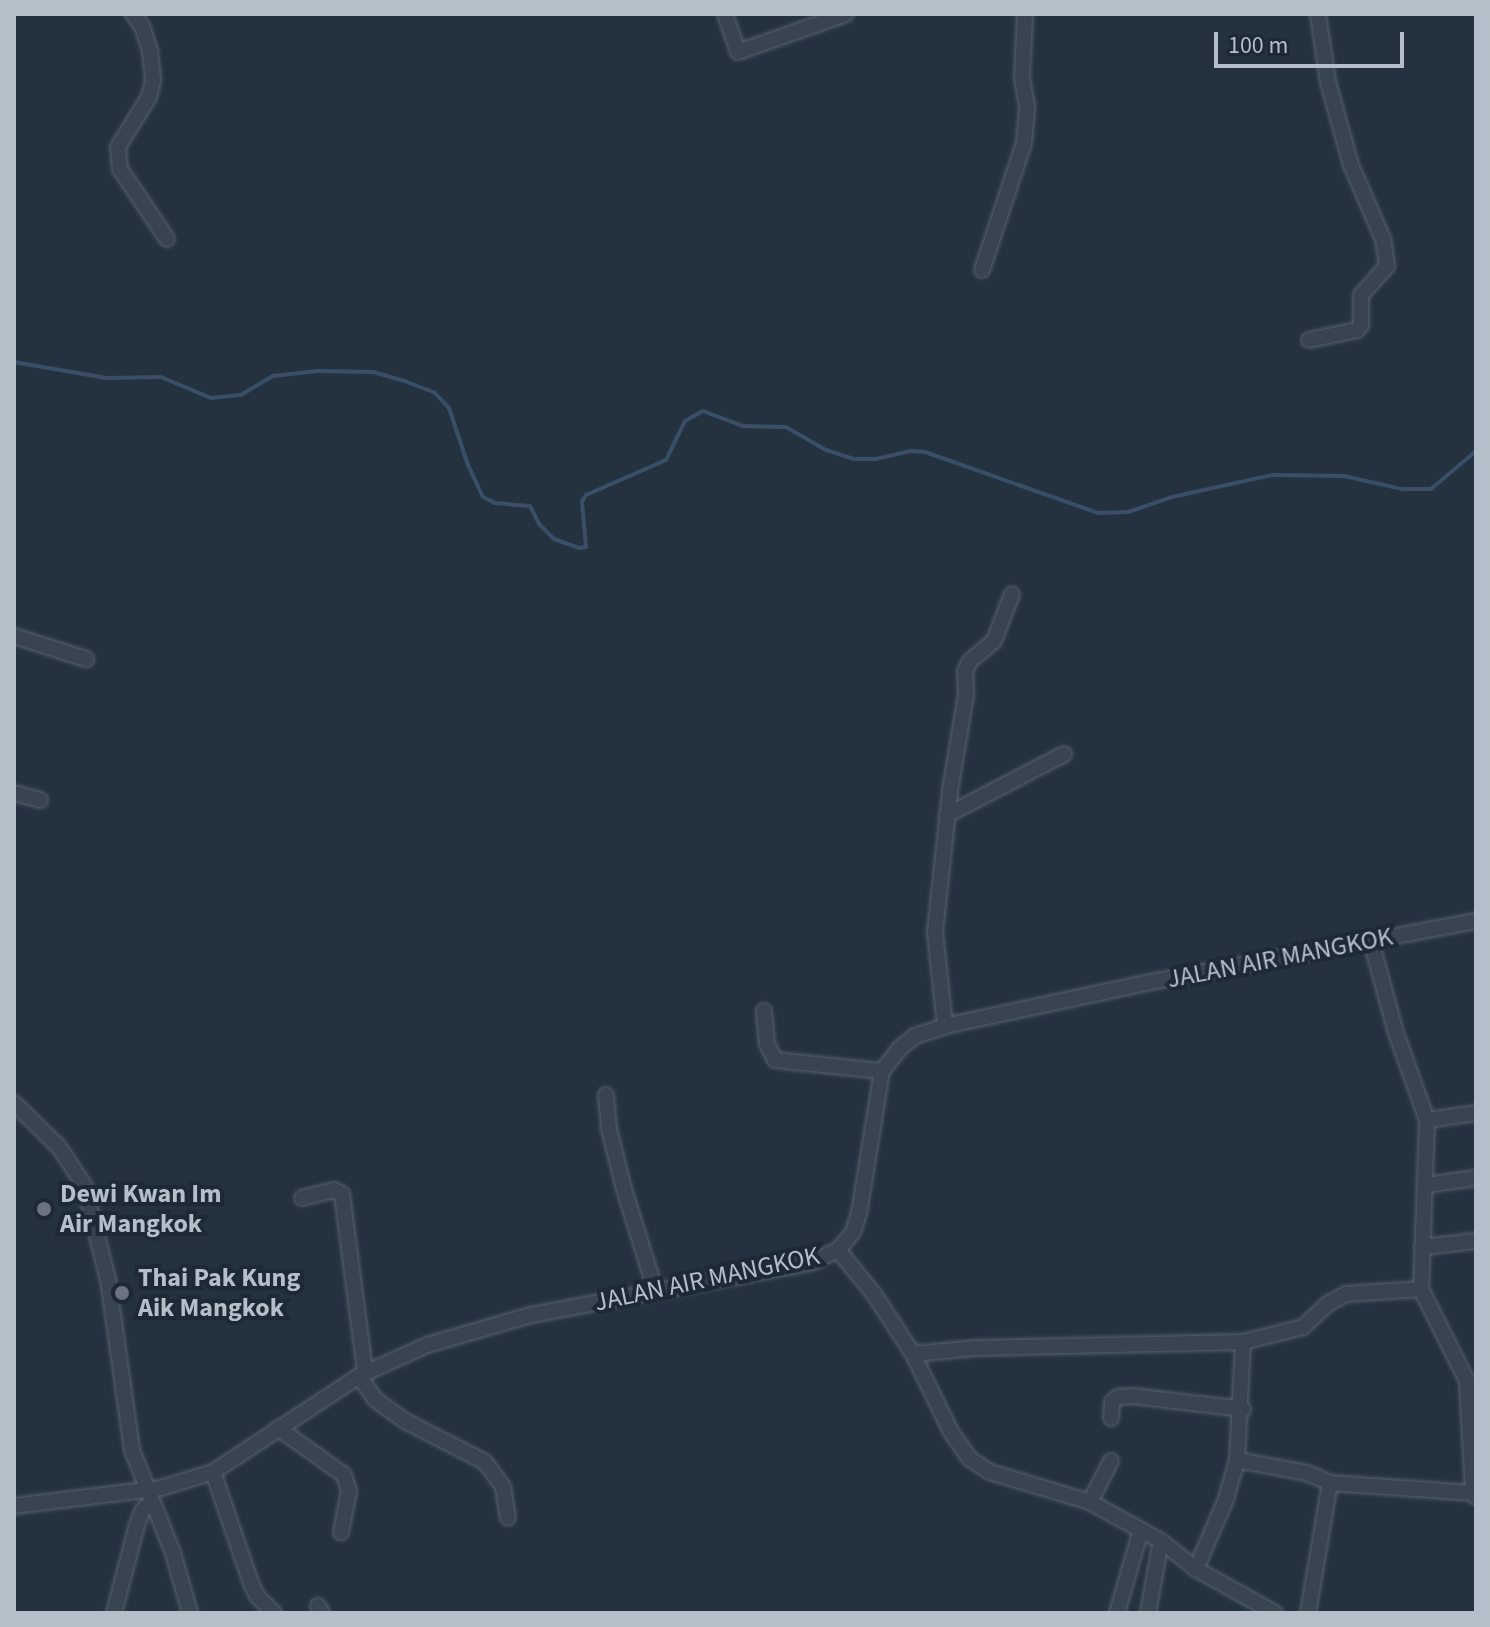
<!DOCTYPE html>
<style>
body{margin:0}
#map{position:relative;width:1490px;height:1627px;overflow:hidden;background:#24323f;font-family:"Source Sans 3",sans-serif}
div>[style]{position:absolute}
.stream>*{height:4px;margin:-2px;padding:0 2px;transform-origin:2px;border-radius:2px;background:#384f67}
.roads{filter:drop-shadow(0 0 2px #56626d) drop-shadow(0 0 2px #56626d)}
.street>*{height:14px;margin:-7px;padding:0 7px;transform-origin:7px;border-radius:7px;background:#38444f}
.dots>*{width:22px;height:22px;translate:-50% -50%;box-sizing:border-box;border:4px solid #1d2934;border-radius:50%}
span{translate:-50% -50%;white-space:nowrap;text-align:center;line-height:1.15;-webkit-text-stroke:8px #1d2934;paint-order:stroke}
.street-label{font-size:26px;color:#b5bfca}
.poi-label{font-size:26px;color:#b5bfca;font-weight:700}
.left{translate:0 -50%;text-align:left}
.frame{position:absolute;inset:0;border:16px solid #b5bfca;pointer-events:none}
.scale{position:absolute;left:1214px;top:32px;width:190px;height:36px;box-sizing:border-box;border:4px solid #b5bfca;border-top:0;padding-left:10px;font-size:24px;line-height:28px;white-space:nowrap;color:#b5bfca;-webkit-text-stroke:6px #1d2934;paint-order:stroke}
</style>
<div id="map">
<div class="stream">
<i style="left:14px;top:362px;width:94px;rotate:9.8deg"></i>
<i style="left:107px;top:378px;width:54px;rotate:-1.1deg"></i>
<i style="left:161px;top:377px;width:54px;rotate:22.8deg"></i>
<i style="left:211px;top:398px;width:30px;rotate:-6deg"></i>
<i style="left:241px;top:395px;width:37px;rotate:-31deg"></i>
<i style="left:273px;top:376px;width:45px;rotate:-6.3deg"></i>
<i style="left:318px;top:371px;width:55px;rotate:1deg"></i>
<i style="left:373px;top:372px;width:35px;rotate:16deg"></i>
<i style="left:407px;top:382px;width:30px;rotate:21deg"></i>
<i style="left:435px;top:393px;width:21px;rotate:47deg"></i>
<i style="left:449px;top:408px;width:60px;rotate:71.6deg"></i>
<i style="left:468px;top:465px;width:35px;rotate:65deg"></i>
<i style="left:483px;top:497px;width:13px;rotate:27deg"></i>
<i style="left:495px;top:503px;width:35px;rotate:5deg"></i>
<i style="left:530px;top:506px;width:20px;rotate:63deg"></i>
<i style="left:539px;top:524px;width:21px;rotate:45deg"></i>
<i style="left:554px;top:539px;width:27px;rotate:20deg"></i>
<i style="left:579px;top:548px;width:7px;rotate:-8deg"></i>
<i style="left:586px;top:547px;width:45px;rotate:-95.1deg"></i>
<i style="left:582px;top:502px;width:8px;rotate:-60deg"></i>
<i style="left:586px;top:495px;width:87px;rotate:-23.6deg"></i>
<i style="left:666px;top:460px;width:43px;rotate:-64deg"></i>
<i style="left:685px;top:421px;width:21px;rotate:-29deg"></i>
<i style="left:703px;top:411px;width:43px;rotate:20.6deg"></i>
<i style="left:743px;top:426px;width:43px;rotate:1.3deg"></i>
<i style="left:786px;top:427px;width:46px;rotate:29.9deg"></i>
<i style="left:826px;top:450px;width:29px;rotate:18deg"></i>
<i style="left:854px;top:459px;width:22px"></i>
<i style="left:876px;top:459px;width:36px;rotate:-13deg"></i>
<i style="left:911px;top:451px;width:14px;rotate:4deg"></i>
<i style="left:925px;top:452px;width:183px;rotate:19.4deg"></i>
<i style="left:1098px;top:513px;width:30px;rotate:-2deg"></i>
<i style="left:1128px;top:512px;width:46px;rotate:-18.8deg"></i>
<i style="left:1172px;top:497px;width:102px;rotate:-12.4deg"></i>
<i style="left:1272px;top:475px;width:72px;rotate:0.8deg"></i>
<i style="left:1344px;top:476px;width:59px;rotate:12.6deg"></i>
<i style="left:1402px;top:489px;width:29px"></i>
<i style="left:1431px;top:489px;width:59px;rotate:-40.2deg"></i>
</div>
<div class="roads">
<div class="street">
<i style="left:133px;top:14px;width:15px;rotate:53deg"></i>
<i style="left:142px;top:26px;width:26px;rotate:72deg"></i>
<i style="left:150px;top:51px;width:29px;rotate:84deg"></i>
<i style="left:153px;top:80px;width:17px;rotate:103deg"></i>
<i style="left:149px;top:97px;width:59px;rotate:121.8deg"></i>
<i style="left:118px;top:147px;width:22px;rotate:85deg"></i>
<i style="left:120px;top:169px;width:84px;rotate:56.1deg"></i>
<i style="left:725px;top:14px;width:40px;rotate:71.1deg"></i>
<i style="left:738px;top:52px;width:114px;rotate:-19.4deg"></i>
<i style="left:982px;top:270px;width:134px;rotate:-71.7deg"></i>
<i style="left:1024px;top:143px;width:37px;rotate:-85deg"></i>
<i style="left:1027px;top:106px;width:28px;rotate:-100deg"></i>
<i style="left:1022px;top:78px;width:64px;rotate:-87.3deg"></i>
<i style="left:1309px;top:340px;width:49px;rotate:-11.8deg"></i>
<i style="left:1357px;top:330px;width:6px;rotate:-51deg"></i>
<i style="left:1361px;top:325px;width:30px;rotate:-90deg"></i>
<i style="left:1361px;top:295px;width:39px;rotate:-48deg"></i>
<i style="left:1387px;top:266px;width:27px;rotate:-98deg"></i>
<i style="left:1383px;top:239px;width:81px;rotate:-113.4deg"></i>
<i style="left:1351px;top:165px;width:86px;rotate:-105.5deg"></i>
<i style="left:1328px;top:82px;width:69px;rotate:-98.4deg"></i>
<i style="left:14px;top:636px;width:76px;rotate:17.7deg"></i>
<i style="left:14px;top:793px;width:27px;rotate:15deg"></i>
<i style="left:947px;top:815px;width:132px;rotate:-27.5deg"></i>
<i style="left:1371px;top:941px;width:95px;rotate:74.8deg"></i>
<i style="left:1396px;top:1033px;width:92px;rotate:70.4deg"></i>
<i style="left:1427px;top:1120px;width:169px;rotate:92deg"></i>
<i style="left:1421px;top:1289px;width:103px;rotate:63.4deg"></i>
<i style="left:1467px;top:1381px;width:112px;rotate:86.9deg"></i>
<i style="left:1473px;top:1493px;width:5px;rotate:53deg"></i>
<i style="left:764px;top:1011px;width:33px;rotate:85deg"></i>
<i style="left:767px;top:1044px;width:18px;rotate:63deg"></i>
<i style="left:775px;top:1060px;width:108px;rotate:5.9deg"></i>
<i style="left:945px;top:1026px;width:95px;rotate:-96.1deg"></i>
<i style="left:935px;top:932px;width:142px;rotate:-83.9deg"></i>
<i style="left:950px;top:791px;width:98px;rotate:-80.6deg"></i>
<i style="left:966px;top:694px;width:23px;rotate:-92deg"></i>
<i style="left:965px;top:671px;width:11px;rotate:-63deg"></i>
<i style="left:970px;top:661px;width:31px;rotate:-40deg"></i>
<i style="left:994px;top:641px;width:50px;rotate:-69deg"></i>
<i style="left:606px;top:1095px;width:34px;rotate:85deg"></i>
<i style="left:609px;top:1129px;width:62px;rotate:76deg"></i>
<i style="left:624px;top:1189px;width:105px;rotate:72.8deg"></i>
<i style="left:14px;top:1103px;width:63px;rotate:44.4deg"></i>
<i style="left:59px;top:1147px;width:45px;rotate:56.7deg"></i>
<i style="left:84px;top:1185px;width:97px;rotate:75.7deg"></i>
<i style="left:108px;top:1279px;width:173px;rotate:82deg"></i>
<i style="left:132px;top:1450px;width:111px;rotate:68.3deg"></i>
<i style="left:173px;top:1553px;width:62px;rotate:74.2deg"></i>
<i style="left:1427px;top:1120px;width:49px;rotate:-8.1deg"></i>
<i style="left:1426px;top:1185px;width:50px;rotate:-8deg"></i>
<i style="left:302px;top:1198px;width:33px;rotate:-14deg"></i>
<i style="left:334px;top:1190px;width:9px;rotate:27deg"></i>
<i style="left:342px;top:1194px;width:179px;rotate:82.6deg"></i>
<i style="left:1422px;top:1247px;width:54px;rotate:-6.3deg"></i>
<i style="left:838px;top:1250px;width:57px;rotate:50.7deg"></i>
<i style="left:874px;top:1294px;width:72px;rotate:57deg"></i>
<i style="left:913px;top:1354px;width:87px;rotate:64deg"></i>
<i style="left:951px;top:1432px;width:33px;rotate:55deg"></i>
<i style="left:970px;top:1459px;width:24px;rotate:33deg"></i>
<i style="left:990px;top:1472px;width:104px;rotate:16.7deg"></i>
<i style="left:1090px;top:1502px;width:81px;rotate:28.8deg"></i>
<i style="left:1161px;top:1541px;width:45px;rotate:38.7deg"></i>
<i style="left:1196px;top:1569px;width:90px;rotate:29.1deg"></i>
<i style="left:913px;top:1354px;width:63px;rotate:-5.4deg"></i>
<i style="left:976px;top:1348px;width:267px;rotate:-1.3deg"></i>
<i style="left:1243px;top:1342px;width:62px;rotate:-14deg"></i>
<i style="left:1303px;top:1327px;width:35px;rotate:-43deg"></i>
<i style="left:1329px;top:1303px;width:19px;rotate:-28deg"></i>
<i style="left:1346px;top:1294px;width:75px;rotate:-3.8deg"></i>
<i style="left:359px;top:1376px;width:29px;rotate:55deg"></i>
<i style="left:376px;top:1400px;width:36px;rotate:36deg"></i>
<i style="left:405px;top:1421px;width:90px;rotate:27.1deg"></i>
<i style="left:485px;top:1462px;width:31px;rotate:54deg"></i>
<i style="left:503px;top:1487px;width:31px;rotate:81deg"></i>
<i style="left:1111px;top:1418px;width:16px;rotate:-86deg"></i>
<i style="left:1112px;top:1402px;width:8px;rotate:-40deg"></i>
<i style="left:1118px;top:1397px;width:14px;rotate:-4deg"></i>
<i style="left:1132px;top:1396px;width:112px;rotate:6.7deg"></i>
<i style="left:278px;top:1428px;width:81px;rotate:35.5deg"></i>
<i style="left:344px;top:1475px;width:17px;rotate:73deg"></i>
<i style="left:349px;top:1491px;width:42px;rotate:101deg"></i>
<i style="left:1237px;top:1460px;width:71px;rotate:10.5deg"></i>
<i style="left:1307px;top:1473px;width:25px;rotate:23deg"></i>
<i style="left:1330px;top:1483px;width:143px;rotate:4deg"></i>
<i style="left:213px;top:1472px;width:117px;rotate:71.1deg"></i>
<i style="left:251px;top:1583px;width:14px;rotate:65deg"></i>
<i style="left:257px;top:1596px;width:24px;rotate:45deg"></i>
<i style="left:1090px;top:1502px;width:46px;rotate:-62.9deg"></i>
<i style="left:14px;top:1506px;width:148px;rotate:-7deg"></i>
<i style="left:161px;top:1488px;width:54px;rotate:-17.1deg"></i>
<i style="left:213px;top:1472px;width:175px;rotate:-33.3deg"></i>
<i style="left:359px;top:1376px;width:75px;rotate:-24.5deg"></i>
<i style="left:427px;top:1345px;width:108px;rotate:-16.1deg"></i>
<i style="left:531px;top:1315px;width:287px;rotate:-10.6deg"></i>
<i style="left:813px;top:1262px;width:28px;rotate:-26deg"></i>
<i style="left:838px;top:1250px;width:23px;rotate:-50deg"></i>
<i style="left:853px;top:1232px;width:19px;rotate:-72deg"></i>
<i style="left:859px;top:1214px;width:145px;rotate:-80.9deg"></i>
<i style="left:882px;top:1071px;width:28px;rotate:-52deg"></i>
<i style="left:899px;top:1049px;width:21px;rotate:-39deg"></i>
<i style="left:915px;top:1036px;width:32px;rotate:-18deg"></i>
<i style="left:945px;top:1026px;width:205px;rotate:-12.1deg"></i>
<i style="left:1145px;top:983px;width:337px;rotate:-10.6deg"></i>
<i style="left:1196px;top:1569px;width:76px;rotate:-66.8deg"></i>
<i style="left:1226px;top:1499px;width:41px;rotate:-74.2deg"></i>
<i style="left:1237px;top:1460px;width:118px;rotate:-87.1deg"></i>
<i style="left:318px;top:1606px;width:8px;rotate:60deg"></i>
<i style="left:114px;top:1613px;width:91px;rotate:-75.4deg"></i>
<i style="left:137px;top:1525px;width:15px;rotate:-70deg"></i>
<i style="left:142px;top:1511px;width:13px;rotate:-45deg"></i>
<i style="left:1117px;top:1613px;width:86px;rotate:-73.9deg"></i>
<i style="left:1148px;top:1613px;width:73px;rotate:-79.8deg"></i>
<i style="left:1308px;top:1613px;width:132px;rotate:-80.4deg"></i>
</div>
</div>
<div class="dots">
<i style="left:44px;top:1209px;background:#6b7280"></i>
<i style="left:122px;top:1293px;background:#6b7280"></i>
</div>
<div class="street-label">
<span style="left:1280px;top:958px;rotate:-11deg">JALAN AIR MANGKOK</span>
<span style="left:707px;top:1279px;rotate:-12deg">JALAN AIR MANGKOK</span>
</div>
<div class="poi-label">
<span class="left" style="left:60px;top:1209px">Dewi Kwan Im<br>Air Mangkok</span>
<span class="left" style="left:138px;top:1293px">Thai Pak Kung<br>Aik Mangkok</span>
</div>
<div class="frame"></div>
<div class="scale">100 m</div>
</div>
